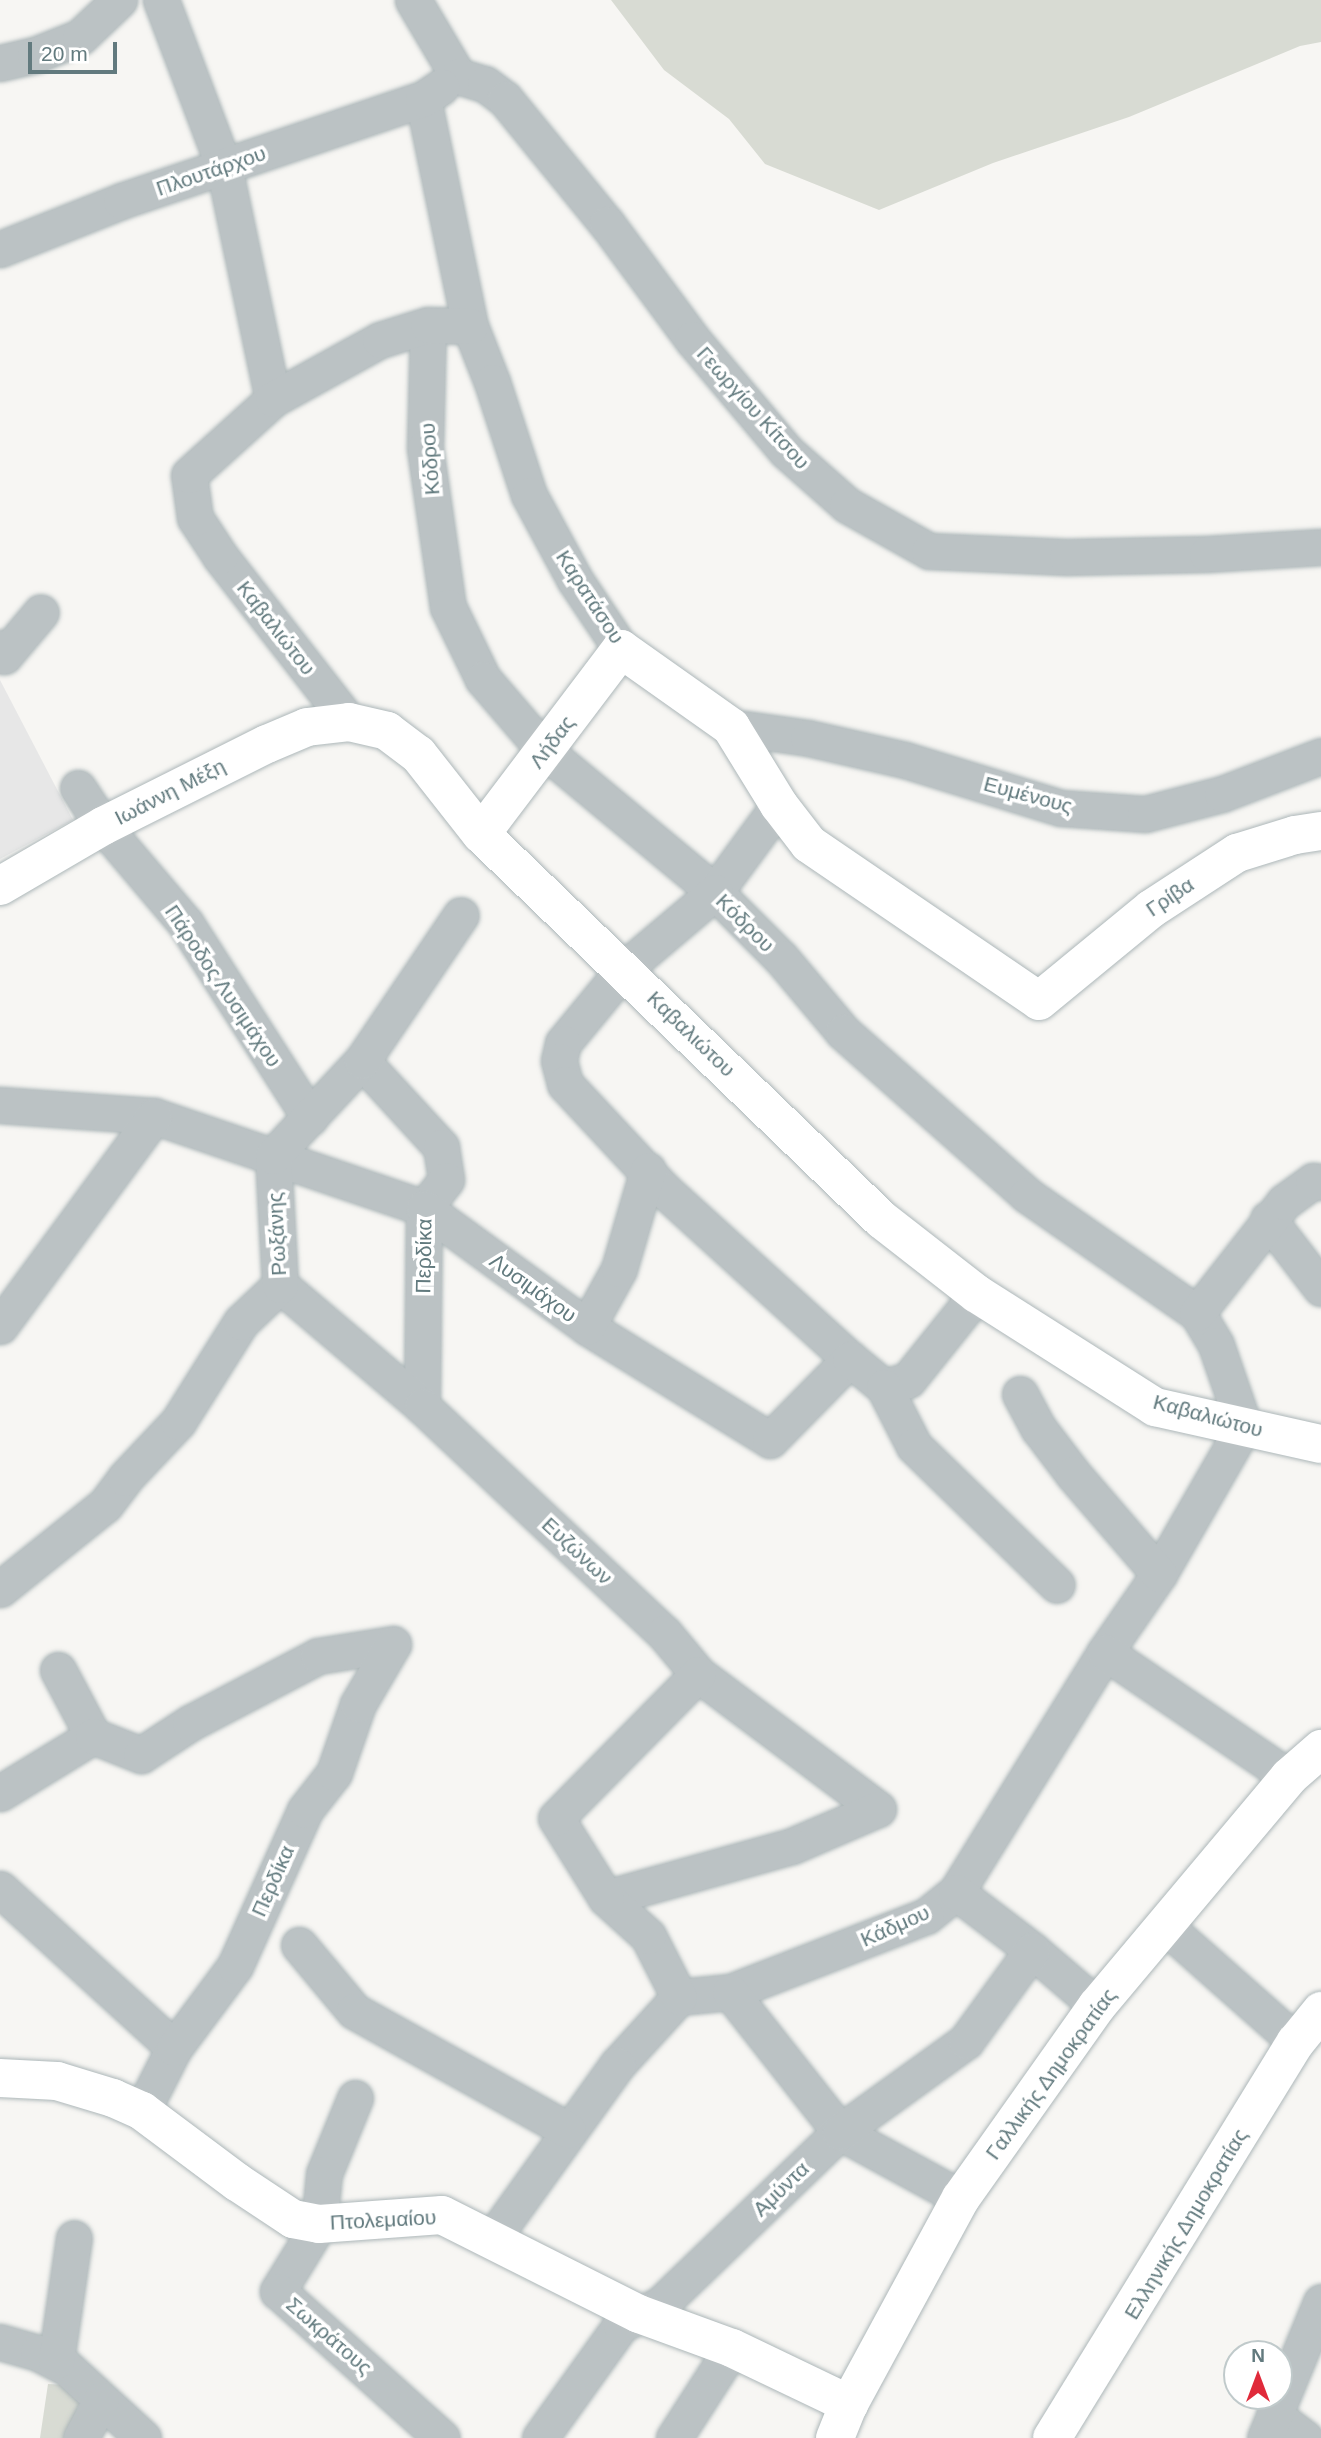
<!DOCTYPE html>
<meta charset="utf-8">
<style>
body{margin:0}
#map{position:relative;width:1321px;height:2438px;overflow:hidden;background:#f7f6f3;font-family:Arial,sans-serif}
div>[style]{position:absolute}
.built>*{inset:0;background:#e7e7e7}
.green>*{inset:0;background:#d8dbd3}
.roads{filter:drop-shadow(0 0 2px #adb7b9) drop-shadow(0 0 2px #adb7b9)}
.street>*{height:35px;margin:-17.5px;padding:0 17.5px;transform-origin:17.5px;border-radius:17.5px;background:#bbc2c4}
.secondary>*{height:38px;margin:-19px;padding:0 19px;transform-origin:19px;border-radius:19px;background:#fff}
span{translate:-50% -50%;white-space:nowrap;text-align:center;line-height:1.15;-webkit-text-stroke:7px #fff;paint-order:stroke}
.street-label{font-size:21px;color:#627a7e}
.north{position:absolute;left:1223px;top:2340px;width:70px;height:70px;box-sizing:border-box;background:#fff;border:2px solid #c0cacb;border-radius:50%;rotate:0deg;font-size:19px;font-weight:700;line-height:28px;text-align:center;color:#627a7e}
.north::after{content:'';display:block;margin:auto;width:24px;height:32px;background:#e02a3a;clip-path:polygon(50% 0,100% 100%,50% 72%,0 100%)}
.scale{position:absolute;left:28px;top:42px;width:89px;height:32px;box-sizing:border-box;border:4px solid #627a7e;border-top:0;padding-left:9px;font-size:21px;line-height:24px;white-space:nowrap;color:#627a7e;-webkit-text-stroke:5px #fff;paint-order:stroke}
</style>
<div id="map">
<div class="built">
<i style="clip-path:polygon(0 680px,73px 820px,0 859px)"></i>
</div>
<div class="green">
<i style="clip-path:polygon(611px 0,1321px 0,1321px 42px,1300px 46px,1129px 117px,993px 163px,879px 210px,765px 164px,729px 119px,664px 70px)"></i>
<i style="clip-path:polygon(48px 2384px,66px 2385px,79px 2397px,79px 2404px,67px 2438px,40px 2438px)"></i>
</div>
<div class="roads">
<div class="street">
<i style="left:161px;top:0;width:178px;rotate:69.3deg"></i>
<i style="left:224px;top:167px;width:237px;rotate:78.1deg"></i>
<i style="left:413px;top:0;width:88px;rotate:59.4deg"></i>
<i style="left:458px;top:76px;width:28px;rotate:17deg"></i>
<i style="left:485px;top:84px;width:25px;rotate:37deg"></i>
<i style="left:505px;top:99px;width:161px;rotate:50.8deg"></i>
<i style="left:607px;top:224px;width:143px;rotate:53.5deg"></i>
<i style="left:692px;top:339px;width:146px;rotate:50deg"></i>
<i style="left:786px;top:451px;width:81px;rotate:41.5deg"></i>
<i style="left:847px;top:505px;width:94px;rotate:29.3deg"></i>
<i style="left:929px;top:551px;width:138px;rotate:2.5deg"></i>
<i style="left:1067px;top:557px;width:140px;rotate:-1.2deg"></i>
<i style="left:1207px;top:554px;width:114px;rotate:-3.5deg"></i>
<i style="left:0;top:63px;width:36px;rotate:-13deg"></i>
<i style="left:35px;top:55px;width:48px;rotate:-21.8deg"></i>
<i style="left:80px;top:37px;width:54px;rotate:-43.5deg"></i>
<i style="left:423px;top:99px;width:232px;rotate:78.3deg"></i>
<i style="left:470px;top:326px;width:60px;rotate:68.6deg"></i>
<i style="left:492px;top:382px;width:119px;rotate:71.9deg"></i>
<i style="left:529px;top:495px;width:97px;rotate:61.6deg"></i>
<i style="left:575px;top:580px;width:83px;rotate:56.3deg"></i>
<i style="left:0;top:249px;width:130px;rotate:-21.6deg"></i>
<i style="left:121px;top:201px;width:319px;rotate:-18.7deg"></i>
<i style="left:423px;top:99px;width:22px;rotate:-34deg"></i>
<i style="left:428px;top:325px;width:123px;rotate:91.4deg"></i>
<i style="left:425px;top:448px;width:161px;rotate:81.8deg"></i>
<i style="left:448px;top:607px;width:80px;rotate:64.1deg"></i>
<i style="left:483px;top:679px;width:95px;rotate:49.3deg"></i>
<i style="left:545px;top:751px;width:221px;rotate:39.7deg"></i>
<i style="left:715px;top:892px;width:93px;rotate:45deg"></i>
<i style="left:781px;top:958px;width:97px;rotate:50deg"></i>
<i style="left:843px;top:1032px;width:246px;rotate:41.5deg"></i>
<i style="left:1027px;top:1195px;width:207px;rotate:34.8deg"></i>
<i style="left:1197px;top:1313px;width:37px;rotate:59deg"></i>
<i style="left:1216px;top:1345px;width:86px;rotate:70.9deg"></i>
<i style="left:1244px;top:1426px;width:171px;rotate:119.9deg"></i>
<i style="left:1159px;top:1574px;width:95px;rotate:124.7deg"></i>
<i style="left:1105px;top:1652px;width:282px;rotate:121.8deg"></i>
<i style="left:956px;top:1892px;width:38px;rotate:141deg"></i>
<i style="left:926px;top:1916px;width:210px;rotate:158.8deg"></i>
<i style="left:730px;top:1992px;width:51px;rotate:174.4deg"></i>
<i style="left:679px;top:1997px;width:92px;rotate:132.4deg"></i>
<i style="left:617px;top:2065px;width:214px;rotate:125.7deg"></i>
<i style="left:0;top:648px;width:9px;rotate:63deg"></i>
<i style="left:4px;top:656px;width:57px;rotate:-49.9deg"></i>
<i style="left:349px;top:722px;width:210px;rotate:-127.9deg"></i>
<i style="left:220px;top:556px;width:45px;rotate:-123.3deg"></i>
<i style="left:195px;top:518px;width:43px;rotate:-97.9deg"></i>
<i style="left:189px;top:475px;width:113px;rotate:-42.1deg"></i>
<i style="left:273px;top:399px;width:122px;rotate:-28.9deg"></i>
<i style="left:380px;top:340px;width:50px;rotate:-17.4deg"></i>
<i style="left:428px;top:325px;width:42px;rotate:1.4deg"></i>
<i style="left:731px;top:727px;width:78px;rotate:8.1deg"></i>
<i style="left:808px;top:738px;width:99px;rotate:12.8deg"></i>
<i style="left:905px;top:760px;width:163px;rotate:17.1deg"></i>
<i style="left:1061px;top:808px;width:84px;rotate:4.1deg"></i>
<i style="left:1145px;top:814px;width:80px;rotate:-14.6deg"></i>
<i style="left:1222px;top:794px;width:106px;rotate:-21deg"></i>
<i style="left:78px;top:788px;width:45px;rotate:56.7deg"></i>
<i style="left:103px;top:826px;width:128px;rotate:49.7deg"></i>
<i style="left:186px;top:924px;width:230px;rotate:57.4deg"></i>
<i style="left:779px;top:805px;width:108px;rotate:126.3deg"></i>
<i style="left:715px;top:892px;width:119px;rotate:139.8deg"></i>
<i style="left:624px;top:969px;width:96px;rotate:129.5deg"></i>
<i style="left:563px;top:1043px;width:18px;rotate:103deg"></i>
<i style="left:559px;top:1061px;width:24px;rotate:75deg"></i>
<i style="left:565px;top:1084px;width:145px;rotate:47deg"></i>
<i style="left:664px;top:1190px;width:251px;rotate:42.3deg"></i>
<i style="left:362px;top:1061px;width:117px;rotate:47.4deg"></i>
<i style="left:441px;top:1147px;width:33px;rotate:81deg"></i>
<i style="left:446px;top:1180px;width:36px;rotate:128deg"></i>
<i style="left:424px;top:1208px;width:198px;rotate:90.6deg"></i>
<i style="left:0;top:1105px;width:154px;rotate:4.1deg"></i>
<i style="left:154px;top:1116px;width:285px;rotate:18.8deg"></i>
<i style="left:424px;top:1208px;width:202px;rotate:36.1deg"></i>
<i style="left:587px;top:1327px;width:215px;rotate:31.7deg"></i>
<i style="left:770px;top:1440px;width:114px;rotate:-45.4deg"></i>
<i style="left:850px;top:1359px;width:44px;rotate:39.5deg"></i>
<i style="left:884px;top:1387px;width:25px;rotate:-16deg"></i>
<i style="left:908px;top:1380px;width:110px;rotate:-51.3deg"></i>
<i style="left:1268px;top:1219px;width:87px;rotate:52.5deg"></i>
<i style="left:280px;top:1285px;width:187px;rotate:40.4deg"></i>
<i style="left:422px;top:1406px;width:332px;rotate:43.2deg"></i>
<i style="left:664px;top:1633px;width:53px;rotate:50.3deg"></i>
<i style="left:698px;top:1674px;width:225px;rotate:36.9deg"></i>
<i style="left:878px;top:1809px;width:94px;rotate:156.7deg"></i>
<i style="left:792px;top:1846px;width:193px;rotate:164.4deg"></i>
<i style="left:1197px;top:1313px;width:141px;rotate:-51.9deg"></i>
<i style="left:1284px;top:1202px;width:36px;rotate:-36deg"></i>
<i style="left:1313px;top:1181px;width:8px;rotate:7deg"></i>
<i style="left:0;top:1326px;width:260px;rotate:-53.7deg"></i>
<i style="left:587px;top:1327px;width:66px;rotate:-61.1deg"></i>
<i style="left:619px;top:1269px;width:103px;rotate:-73.7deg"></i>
<i style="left:884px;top:1387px;width:66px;rotate:63deg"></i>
<i style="left:914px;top:1446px;width:199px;rotate:44.2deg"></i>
<i style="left:1020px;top:1394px;width:40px;rotate:62deg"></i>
<i style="left:1039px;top:1429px;width:56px;rotate:52.9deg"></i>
<i style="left:1073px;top:1474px;width:132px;rotate:49.3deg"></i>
<i style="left:0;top:1589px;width:134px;rotate:-38.7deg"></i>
<i style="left:105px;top:1505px;width:34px;rotate:-53deg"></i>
<i style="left:125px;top:1478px;width:77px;rotate:-46.6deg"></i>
<i style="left:178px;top:1422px;width:118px;rotate:-57.8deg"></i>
<i style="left:241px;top:1322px;width:54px;rotate:-43.5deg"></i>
<i style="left:280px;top:1285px;width:129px;rotate:-93.1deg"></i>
<i style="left:273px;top:1156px;width:130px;rotate:-46.9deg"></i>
<i style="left:362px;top:1061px;width:176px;rotate:-55.9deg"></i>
<i style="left:1105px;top:1652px;width:222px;rotate:34.2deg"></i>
<i style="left:58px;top:1670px;width:75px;rotate:62.1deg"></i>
<i style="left:0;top:1793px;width:109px;rotate:-31.5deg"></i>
<i style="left:93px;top:1736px;width:52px;rotate:21.6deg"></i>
<i style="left:141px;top:1755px;width:59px;rotate:-33.1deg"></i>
<i style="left:190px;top:1723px;width:144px;rotate:-27.6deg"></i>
<i style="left:318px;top:1656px;width:76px;rotate:-9.1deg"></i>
<i style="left:0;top:1889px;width:236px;rotate:42.4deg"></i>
<i style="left:956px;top:1892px;width:96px;rotate:37.3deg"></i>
<i style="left:1032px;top:1950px;width:86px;rotate:40.7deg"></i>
<i style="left:1165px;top:1926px;width:175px;rotate:41.5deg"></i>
<i style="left:299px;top:1945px;width:86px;rotate:50.2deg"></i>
<i style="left:354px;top:2011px;width:245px;rotate:29.1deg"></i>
<i style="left:730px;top:1992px;width:178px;rotate:51.8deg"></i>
<i style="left:840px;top:2132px;width:138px;rotate:28.6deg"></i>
<i style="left:679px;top:1997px;width:68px;rotate:-116.9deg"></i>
<i style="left:648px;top:1936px;width:57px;rotate:-137.9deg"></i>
<i style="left:606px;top:1898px;width:94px;rotate:-122deg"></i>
<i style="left:556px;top:1818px;width:202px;rotate:-45.4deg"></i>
<i style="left:355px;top:2098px;width:82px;rotate:112.2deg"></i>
<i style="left:324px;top:2174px;width:50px;rotate:95.7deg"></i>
<i style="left:319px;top:2224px;width:79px;rotate:121.5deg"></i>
<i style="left:278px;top:2291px;width:220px;rotate:41.9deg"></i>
<i style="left:142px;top:2111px;width:71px;rotate:-63.1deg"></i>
<i style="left:174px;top:2048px;width:102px;rotate:-53.4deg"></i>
<i style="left:235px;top:1966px;width:171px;rotate:-65.8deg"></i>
<i style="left:305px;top:1810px;width:47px;rotate:-51.9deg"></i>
<i style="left:334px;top:1773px;width:73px;rotate:-70.8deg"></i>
<i style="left:358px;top:1704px;width:69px;rotate:-59.7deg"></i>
<i style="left:0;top:2342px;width:40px;rotate:16deg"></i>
<i style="left:38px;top:2353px;width:31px;rotate:27deg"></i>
<i style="left:66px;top:2367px;width:105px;rotate:42.7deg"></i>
<i style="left:56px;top:2361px;width:124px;rotate:-81.7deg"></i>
<i style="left:1274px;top:2415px;width:39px;rotate:37deg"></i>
<i style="left:81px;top:2438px;width:43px;rotate:-62.2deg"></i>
<i style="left:540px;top:2438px;width:139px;rotate:-54.4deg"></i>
<i style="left:621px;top:2325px;width:45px;rotate:-27.7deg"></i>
<i style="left:661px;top:2304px;width:248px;rotate:-43.9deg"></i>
<i style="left:840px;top:2132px;width:155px;rotate:-35.8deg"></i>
<i style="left:966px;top:2041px;width:112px;rotate:-54deg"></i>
<i style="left:674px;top:2438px;width:107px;rotate:-57.2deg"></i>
<i style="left:1265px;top:2438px;width:147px;rotate:-67.6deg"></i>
</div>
<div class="secondary">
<i style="left:481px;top:834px;width:232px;rotate:-52.9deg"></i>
<i style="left:621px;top:649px;width:135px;rotate:35.3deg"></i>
<i style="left:731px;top:727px;width:92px;rotate:58.4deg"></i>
<i style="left:779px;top:805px;width:49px;rotate:52.4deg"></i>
<i style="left:809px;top:844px;width:278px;rotate:34.3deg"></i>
<i style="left:1039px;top:1001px;width:145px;rotate:-39.4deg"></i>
<i style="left:1151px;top:909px;width:103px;rotate:-33.1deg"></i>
<i style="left:1237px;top:853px;width:61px;rotate:-17.2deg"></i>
<i style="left:1295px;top:835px;width:26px;rotate:-9deg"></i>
<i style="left:0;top:886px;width:119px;rotate:-30.2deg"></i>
<i style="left:103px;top:826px;width:183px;rotate:-26.6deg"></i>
<i style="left:267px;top:744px;width:43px;rotate:-23deg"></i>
<i style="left:307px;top:727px;width:42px;rotate:-6.8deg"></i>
<i style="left:349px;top:722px;width:39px;rotate:13deg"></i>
<i style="left:387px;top:731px;width:39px;rotate:37deg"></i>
<i style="left:418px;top:754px;width:102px;rotate:51.8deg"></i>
<i style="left:481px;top:834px;width:557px;rotate:43.91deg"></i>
<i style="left:882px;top:1220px;width:120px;rotate:37.9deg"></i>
<i style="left:977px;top:1294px;width:211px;rotate:32.4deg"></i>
<i style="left:1155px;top:1407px;width:170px;rotate:12.6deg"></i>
<i style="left:0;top:2078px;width:57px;rotate:3deg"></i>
<i style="left:57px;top:2081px;width:59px;rotate:16.9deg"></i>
<i style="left:113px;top:2098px;width:32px;rotate:24deg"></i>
<i style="left:142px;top:2111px;width:119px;rotate:36.8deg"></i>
<i style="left:237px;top:2182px;width:67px;rotate:33.5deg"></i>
<i style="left:293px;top:2219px;width:26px;rotate:11deg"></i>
<i style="left:319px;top:2224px;width:123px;rotate:-4.2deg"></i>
<i style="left:442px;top:2215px;width:220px;rotate:26.7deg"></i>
<i style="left:639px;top:2314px;width:99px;rotate:20.1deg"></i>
<i style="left:732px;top:2348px;width:130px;rotate:25.6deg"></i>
<i style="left:835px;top:2438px;width:37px;rotate:-68deg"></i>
<i style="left:849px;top:2404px;width:234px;rotate:-61.5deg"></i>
<i style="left:961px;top:2198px;width:235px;rotate:-54.7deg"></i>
<i style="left:1097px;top:2006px;width:299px;rotate:-50deg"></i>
<i style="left:1289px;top:1777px;width:43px;rotate:-41.2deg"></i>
<i style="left:1052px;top:2438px;width:465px;rotate:-58.4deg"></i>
<i style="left:1296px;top:2042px;width:40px;rotate:-51deg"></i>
</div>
</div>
<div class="street-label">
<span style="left:211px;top:171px;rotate:-19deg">Πλουτάρχου</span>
<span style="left:753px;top:408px;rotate:48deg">Γεωργίου Κίτσου</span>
<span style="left:430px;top:459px;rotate:-94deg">Κόδρου</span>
<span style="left:590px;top:597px;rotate:57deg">Καρατάσου</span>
<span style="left:276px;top:628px;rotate:52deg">Καβαλιώτου</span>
<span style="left:552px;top:742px;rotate:-53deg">Λήδας</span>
<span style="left:170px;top:792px;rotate:-27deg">Ιωάννη Μέξη</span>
<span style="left:1028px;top:795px;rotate:15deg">Ευμένους</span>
<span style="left:1170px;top:897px;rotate:-34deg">Γρίβα</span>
<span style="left:745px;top:923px;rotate:45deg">Κόδρου</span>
<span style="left:223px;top:986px;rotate:56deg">Πάροδος Λυσιμάχου</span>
<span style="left:691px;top:1034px;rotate:44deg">Καβαλιώτου</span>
<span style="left:277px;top:1234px;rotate:-93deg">Ρωξάνης</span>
<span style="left:424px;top:1256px;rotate:-89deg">Περδίκα</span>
<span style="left:533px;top:1288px;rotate:36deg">Λυσιμάχου</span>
<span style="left:1208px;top:1416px;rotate:15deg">Καβαλιώτου</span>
<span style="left:577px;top:1551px;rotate:43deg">Ευζώνων</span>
<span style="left:273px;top:1881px;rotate:-66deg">Περδίκα</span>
<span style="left:895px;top:1926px;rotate:-24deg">Κάδμου</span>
<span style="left:1051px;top:2074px;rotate:-54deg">Γαλλικής Δημοκρατίας</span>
<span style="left:781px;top:2189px;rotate:-44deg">Αμύντα</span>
<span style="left:383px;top:2220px;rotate:-3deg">Πτολεμαίου</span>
<span style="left:1186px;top:2224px;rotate:-59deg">Ελληνικής Δημοκρατίας</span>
<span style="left:329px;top:2336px;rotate:41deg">Σωκράτους</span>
</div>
<div class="north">N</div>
<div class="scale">20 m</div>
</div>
